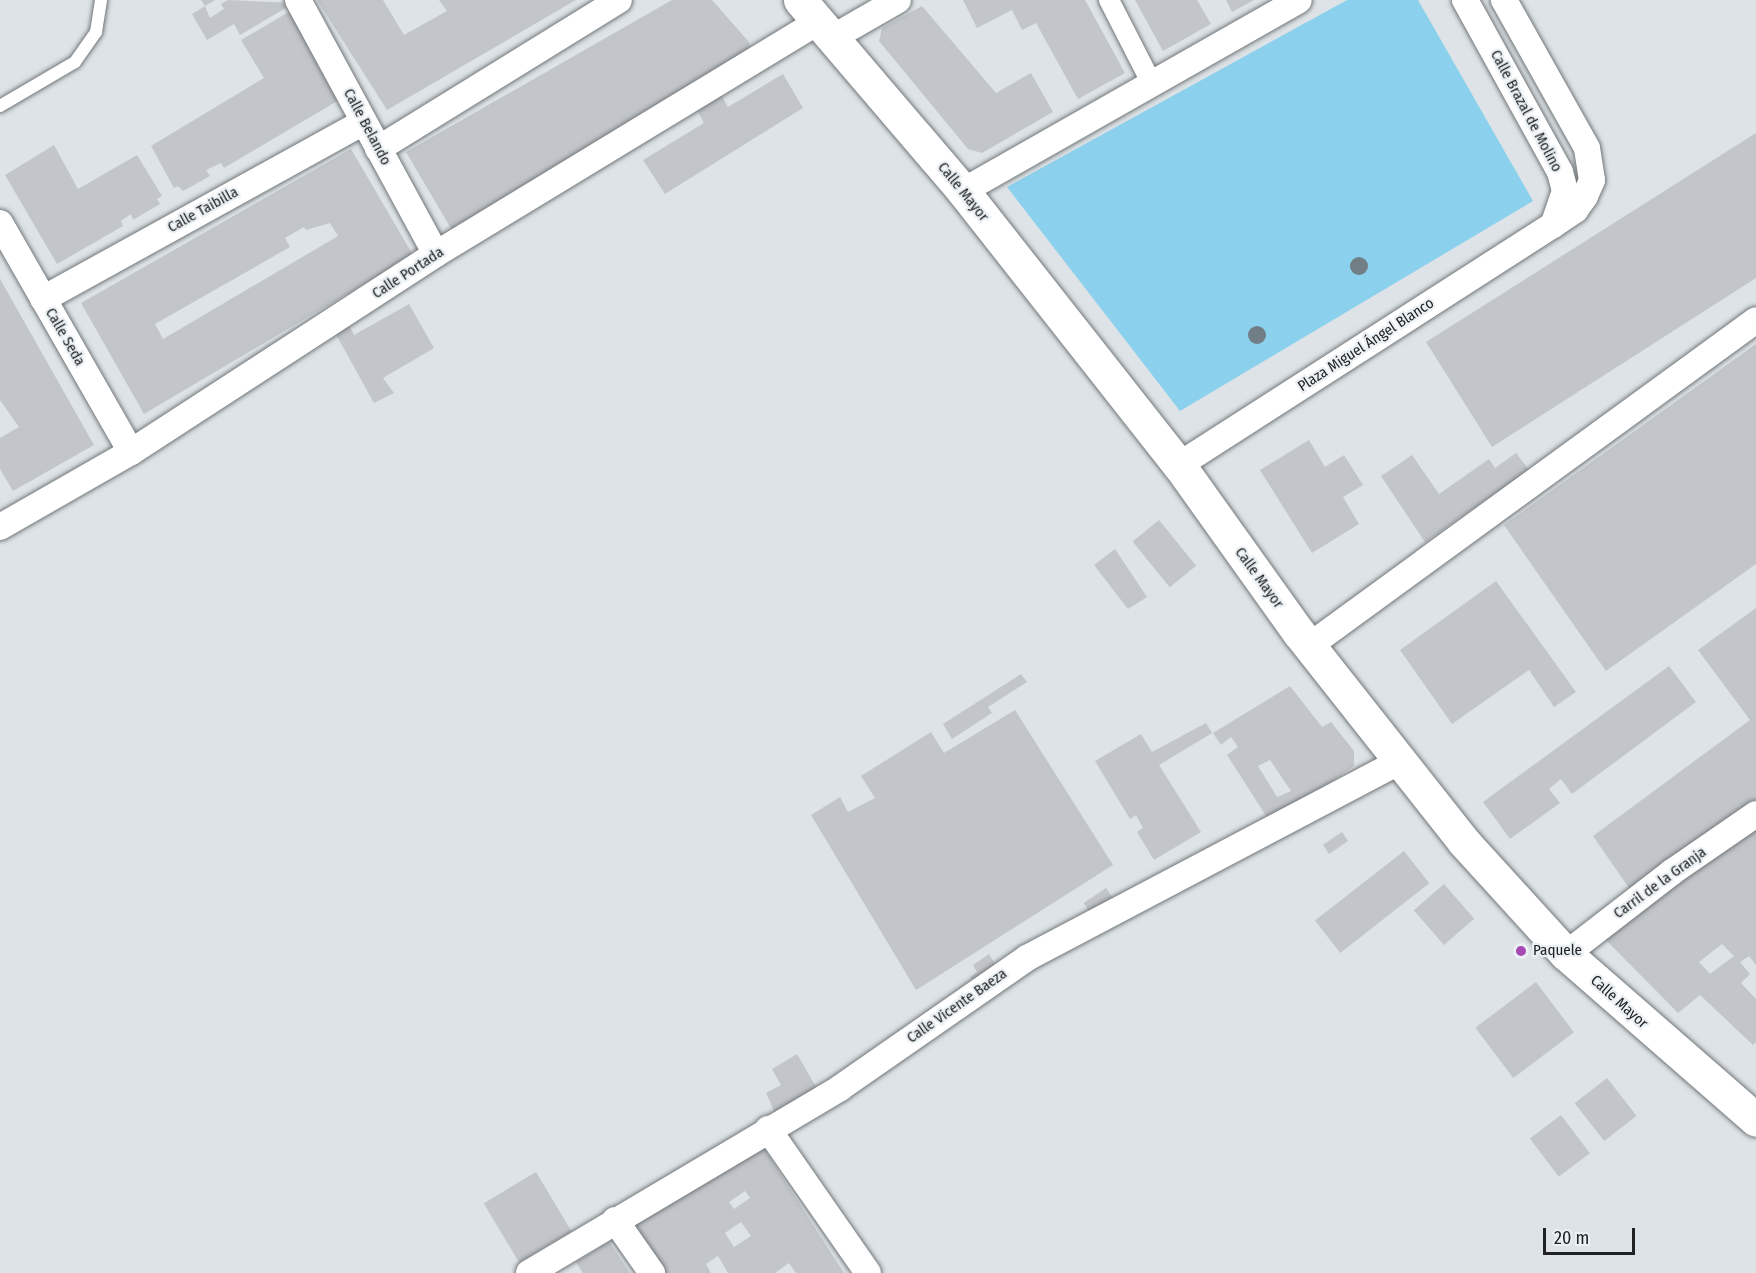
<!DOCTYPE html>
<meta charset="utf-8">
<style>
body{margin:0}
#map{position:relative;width:1756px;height:1273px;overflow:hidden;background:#dde3e6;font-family:"Fira Sans Condensed",sans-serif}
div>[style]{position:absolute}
.green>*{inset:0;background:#8bd1ee}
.building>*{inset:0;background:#c2c6ca;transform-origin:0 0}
.roads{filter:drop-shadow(0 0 2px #72777a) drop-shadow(0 0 2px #72777a)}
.service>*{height:12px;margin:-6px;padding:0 6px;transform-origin:6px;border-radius:6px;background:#fff}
.pedestrian>*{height:20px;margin:-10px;padding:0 10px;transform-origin:10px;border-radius:10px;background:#fff}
.minor>*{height:26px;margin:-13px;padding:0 13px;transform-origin:13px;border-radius:13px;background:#fff}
.secondary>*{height:33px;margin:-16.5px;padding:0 16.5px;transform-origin:16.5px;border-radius:16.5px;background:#fff}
.trees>*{width:18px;height:18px;margin:-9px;border-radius:50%;background:#717e85}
.dots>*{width:16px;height:16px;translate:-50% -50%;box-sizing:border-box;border:3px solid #eaf0f3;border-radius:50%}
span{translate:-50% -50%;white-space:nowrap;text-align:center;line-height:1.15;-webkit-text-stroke:4.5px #eaf0f3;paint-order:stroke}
.street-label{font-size:15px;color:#202223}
.poi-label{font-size:15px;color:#202223}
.left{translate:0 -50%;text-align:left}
.scale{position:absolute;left:1543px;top:1228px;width:92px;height:27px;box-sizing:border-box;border:3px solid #202223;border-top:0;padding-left:8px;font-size:18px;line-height:21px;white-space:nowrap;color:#202223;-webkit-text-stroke:4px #eaf0f3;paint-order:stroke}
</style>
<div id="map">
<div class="green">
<i style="clip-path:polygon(1347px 0,1418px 0,1533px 201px,1180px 411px,1007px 187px)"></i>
</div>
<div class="building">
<i style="clip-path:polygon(201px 0,215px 0,205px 6px,210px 18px,224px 9px,221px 4px,228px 0,294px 3px,240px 35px,234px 24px,207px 40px,192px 14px,205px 6px)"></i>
<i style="clip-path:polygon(317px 0,383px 0,404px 35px,447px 11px,439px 0,576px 0,387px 110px)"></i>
<i style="clip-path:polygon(672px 0,712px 0,749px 42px,751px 55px,453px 232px,406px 152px)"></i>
<i style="clip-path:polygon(963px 0,1085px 0,1125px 73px,1078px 99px,1036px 23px,1022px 30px,1012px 10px,977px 28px)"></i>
<i style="clip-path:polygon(1135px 0,1197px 0,1211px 24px,1163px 51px)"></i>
<i style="clip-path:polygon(1226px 0,1254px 0,1232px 12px)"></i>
<i style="clip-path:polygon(922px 6px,996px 93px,1031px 73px,1053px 112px,982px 153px,968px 149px,879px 41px,882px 28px)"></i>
<i style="clip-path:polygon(289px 12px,339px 100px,224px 168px,221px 163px,206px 170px,210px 176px,183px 191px,178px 186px,174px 188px,151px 146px,264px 78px,241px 40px)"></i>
<i style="clip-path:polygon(783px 74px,803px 108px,665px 194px,643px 160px,704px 123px,695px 107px,720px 93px,728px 107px)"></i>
<i style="clip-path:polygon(1756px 133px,1756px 278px,1492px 447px,1426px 342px)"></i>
<i style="clip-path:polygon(54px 145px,78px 189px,137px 155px,162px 196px,157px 199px,160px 204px,133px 220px,131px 214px,121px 221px,123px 226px,57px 264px,5px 175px)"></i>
<i style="clip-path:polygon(evenodd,351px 149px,413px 255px,144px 414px,81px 303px,351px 149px,330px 223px,338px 236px,163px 339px,155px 324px,290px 247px,285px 238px,304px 227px,306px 230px,330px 223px)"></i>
<i style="clip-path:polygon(0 279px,94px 445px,13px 491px,0 469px,0 438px,19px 427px,0 400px)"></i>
<i style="clip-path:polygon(409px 304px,434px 348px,383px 378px,394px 393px,374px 403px,333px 329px,347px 320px,354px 335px)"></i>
<i style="clip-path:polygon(1756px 344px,1756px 564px,1606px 671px,1504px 525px)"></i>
<i style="clip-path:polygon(1309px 440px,1325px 467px,1344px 455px,1363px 485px,1343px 497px,1359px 524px,1312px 553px,1260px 470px)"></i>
<i style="clip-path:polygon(1516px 453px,1529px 470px,1425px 542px,1381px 476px,1412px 455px,1439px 494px,1489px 459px,1495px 468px)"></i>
<i style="left:1159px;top:520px;width:59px;height:34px;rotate:51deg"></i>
<i style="clip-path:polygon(1115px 549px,1147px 597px,1128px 609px,1094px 565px)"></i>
<i style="clip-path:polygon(1496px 581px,1576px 692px,1554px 707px,1529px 670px,1452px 724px,1400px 650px)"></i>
<i style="clip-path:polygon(1756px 608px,1756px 804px,1631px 891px,1593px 836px,1750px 720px,1698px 650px)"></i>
<i style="clip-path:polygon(1669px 666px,1696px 702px,1572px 794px,1561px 779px,1549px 789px,1560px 803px,1510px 839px,1483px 802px)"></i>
<i style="clip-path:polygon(1021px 674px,1027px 682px,988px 707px,992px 713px,952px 739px,943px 724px)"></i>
<i style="clip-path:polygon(evenodd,1290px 686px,1322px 727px,1331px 722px,1354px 751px,1354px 766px,1286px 813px,1268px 819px,1227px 755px,1238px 747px,1231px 737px,1221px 745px,1213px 733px,1290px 686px,1270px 760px,1291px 791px,1277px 797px,1258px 766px,1270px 760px)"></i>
<i style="clip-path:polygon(1015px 710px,1113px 865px,916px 990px,811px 815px,840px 797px,848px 812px,875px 798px,861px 776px,931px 732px,944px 753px)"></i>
<i style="clip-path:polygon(1206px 723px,1212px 733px,1159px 765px,1201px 832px,1154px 860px,1137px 832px,1143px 828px,1136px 815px,1130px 819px,1095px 761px,1141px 734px,1152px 752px)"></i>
<i style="clip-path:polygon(evenodd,1756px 827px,1756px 965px,1749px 956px,1740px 962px,1750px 974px,1741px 983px,1756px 999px,1756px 1042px,1753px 1045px,1700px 995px,1678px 1013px,1604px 938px,1605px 934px,1756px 827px,1722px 944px,1734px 956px,1710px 974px,1699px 962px,1722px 944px)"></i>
<i style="left:1342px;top:832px;width:11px;height:23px;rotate:56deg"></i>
<i style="left:1404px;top:851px;width:41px;height:113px;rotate:52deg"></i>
<i style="left:1444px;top:884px;width:46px;height:40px;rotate:49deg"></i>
<i style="left:1106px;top:888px;width:14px;height:27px;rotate:56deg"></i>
<i style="clip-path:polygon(989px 954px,999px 971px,975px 985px,970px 977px,977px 972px,973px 965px)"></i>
<i style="left:1536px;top:982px;width:63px;height:76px;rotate:53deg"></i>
<i style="clip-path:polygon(797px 1054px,819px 1092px,776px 1115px,766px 1093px,781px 1085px,772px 1069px)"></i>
<i style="left:1607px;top:1078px;width:48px;height:41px;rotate:52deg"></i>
<i style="left:1561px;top:1115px;width:48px;height:39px;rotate:53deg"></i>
<i style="clip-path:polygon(evenodd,763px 1147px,844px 1273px,796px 1273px,789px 1263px,775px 1273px,728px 1273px,718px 1256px,706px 1264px,711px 1273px,663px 1273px,631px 1228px,763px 1147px,745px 1191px,750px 1198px,734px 1209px,729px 1202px,745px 1191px,763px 1147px,741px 1222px,751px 1236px,734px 1247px,725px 1233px,741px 1222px)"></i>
<i style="left:536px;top:1172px;width:69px;height:61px;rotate:59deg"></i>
<i style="clip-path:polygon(609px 1242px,630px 1273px,583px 1273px,576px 1262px)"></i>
</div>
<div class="roads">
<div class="service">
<i style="left:0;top:106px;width:87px;rotate:-30.4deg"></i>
<i style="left:75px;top:62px;width:37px;rotate:-55deg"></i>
<i style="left:96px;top:32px;width:32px;rotate:-81deg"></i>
</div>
<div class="pedestrian">
<i style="left:1109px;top:0;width:94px;rotate:62.9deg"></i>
</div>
<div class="minor">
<i style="left:298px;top:0;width:289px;rotate:61.5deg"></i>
<i style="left:1465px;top:0;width:196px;rotate:61.1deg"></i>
<i style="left:1560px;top:172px;width:20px;rotate:75deg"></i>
<i style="left:1565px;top:191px;width:36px;rotate:109deg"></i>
<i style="left:832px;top:38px;width:76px;rotate:-29.9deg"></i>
<i style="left:378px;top:149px;width:283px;rotate:-31.7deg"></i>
<i style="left:963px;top:191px;width:386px;rotate:-29.6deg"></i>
<i style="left:0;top:223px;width:264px;rotate:60.2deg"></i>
<i style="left:43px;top:299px;width:366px;rotate:-28.9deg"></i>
<i style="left:1179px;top:465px;width:444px;rotate:-32.7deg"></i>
<i style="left:1553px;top:225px;width:27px;rotate:-34deg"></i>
<i style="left:1575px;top:210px;width:17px;rotate:-54deg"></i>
<i style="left:1585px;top:196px;width:17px;rotate:-66deg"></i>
<i style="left:1592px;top:180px;width:32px;rotate:-99deg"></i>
<i style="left:1587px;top:148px;width:170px;rotate:-119.3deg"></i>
<i style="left:0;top:527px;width:151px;rotate:-29.8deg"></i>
<i style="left:131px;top:452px;width:364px;rotate:-33deg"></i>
<i style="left:436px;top:254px;width:447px;rotate:-31.3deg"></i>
<i style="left:1309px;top:646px;width:553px;rotate:-36.1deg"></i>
<i style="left:1566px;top:954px;width:134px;rotate:-37.7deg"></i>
<i style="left:1672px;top:872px;width:102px;rotate:-34.6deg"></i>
<i style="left:768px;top:1129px;width:175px;rotate:55.2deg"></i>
<i style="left:615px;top:1220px;width:65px;rotate:55.1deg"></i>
<i style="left:529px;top:1273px;width:362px;rotate:-30.7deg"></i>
<i style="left:840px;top:1088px;width:228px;rotate:-34.8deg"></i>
<i style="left:1027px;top:958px;width:420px;rotate:-27.8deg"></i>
</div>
<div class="secondary">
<i style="left:800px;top:0;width:251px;rotate:49.5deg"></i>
<i style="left:963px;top:191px;width:349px;rotate:51.8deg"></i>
<i style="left:1179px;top:465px;width:206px;rotate:54.5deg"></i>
<i style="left:1299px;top:633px;width:266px;rotate:51.7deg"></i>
<i style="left:1464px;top:842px;width:151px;rotate:47.7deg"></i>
<i style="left:1566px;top:954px;width:252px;rotate:41.1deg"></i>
</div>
</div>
<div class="trees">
<i style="left:1359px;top:266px"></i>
<i style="left:1257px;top:335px"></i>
</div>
<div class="dots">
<i style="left:1521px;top:951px;background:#a749b2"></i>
</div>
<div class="street-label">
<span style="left:1526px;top:111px;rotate:62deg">Calle Brazal de Molino</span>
<span style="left:367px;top:127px;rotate:62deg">Calle Belando</span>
<span style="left:963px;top:192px;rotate:51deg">Calle Mayor</span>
<span style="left:203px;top:210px;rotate:-29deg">Calle Taibilla</span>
<span style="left:408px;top:273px;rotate:-33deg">Calle Portada</span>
<span style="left:65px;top:337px;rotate:60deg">Calle Seda</span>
<span style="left:1366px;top:345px;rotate:-33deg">Plaza Miguel Ángel Blanco</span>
<span style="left:1259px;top:578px;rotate:54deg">Calle Mayor</span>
<span style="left:1660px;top:883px;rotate:-36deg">Carril de la Granja</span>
<span style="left:1619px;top:1002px;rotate:42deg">Calle Mayor</span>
<span style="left:957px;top:1006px;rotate:-35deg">Calle Vicente Baeza</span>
</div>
<div class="poi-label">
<span class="left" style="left:1533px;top:951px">Paquele</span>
</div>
<div class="scale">20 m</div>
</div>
